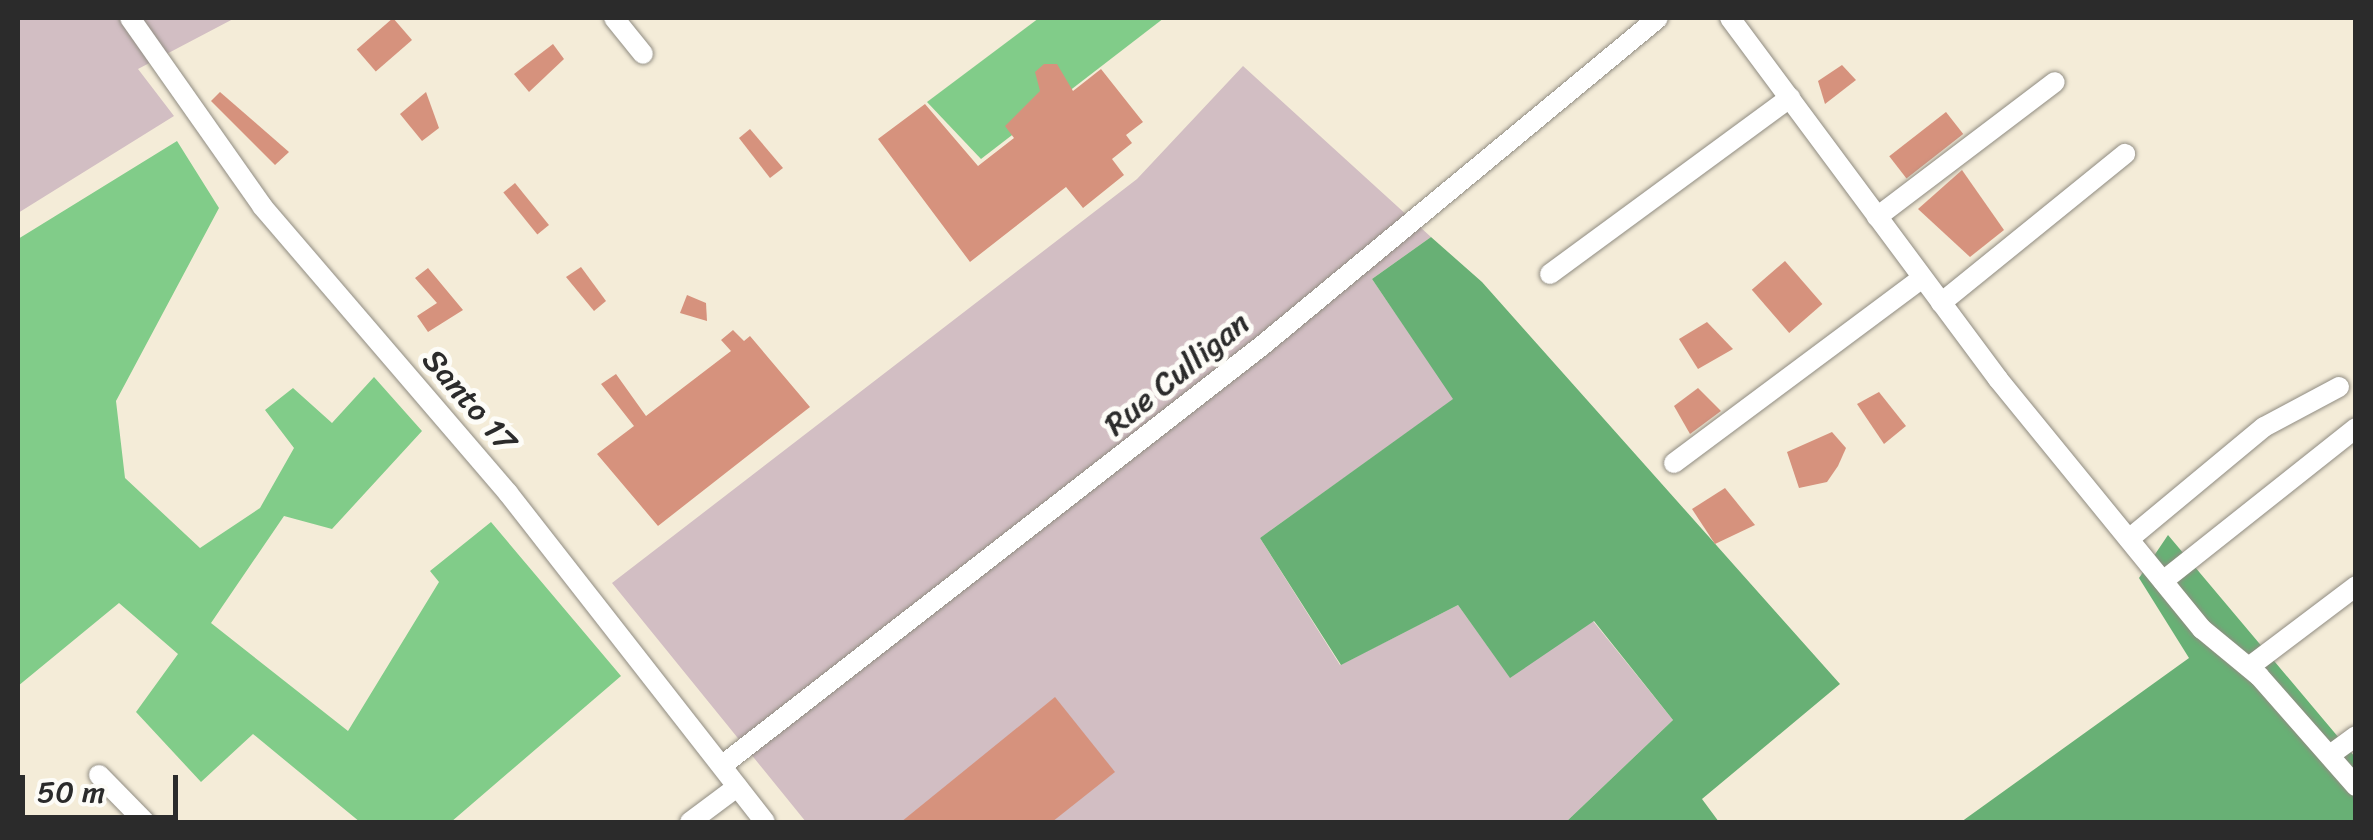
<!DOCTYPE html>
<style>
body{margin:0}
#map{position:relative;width:2373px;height:840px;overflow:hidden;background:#f4ecd8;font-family:Sriracha,sans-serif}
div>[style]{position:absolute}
.industrial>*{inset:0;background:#d2bec3}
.green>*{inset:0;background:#81cc89}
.forest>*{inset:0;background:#68b075}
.building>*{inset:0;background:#d6927d;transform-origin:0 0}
.roads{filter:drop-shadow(0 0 2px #908c82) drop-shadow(0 0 2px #908c82)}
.street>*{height:20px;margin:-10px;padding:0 10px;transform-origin:10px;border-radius:10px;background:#fff}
span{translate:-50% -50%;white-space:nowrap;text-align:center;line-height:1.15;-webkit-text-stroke:10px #fdfcf7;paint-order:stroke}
.street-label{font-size:32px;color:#2b2b2b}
.frame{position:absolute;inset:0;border:20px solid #2b2b2b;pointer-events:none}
.scale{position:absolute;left:20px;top:775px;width:158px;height:45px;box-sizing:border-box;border:5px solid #2b2b2b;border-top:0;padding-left:12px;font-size:30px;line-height:35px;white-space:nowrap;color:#2b2b2b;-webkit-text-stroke:8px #fdfcf7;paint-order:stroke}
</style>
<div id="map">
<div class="industrial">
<i style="clip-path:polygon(18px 18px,235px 18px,138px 69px,174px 116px,18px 213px)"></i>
<i style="clip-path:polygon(1243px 66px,1431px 237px,1372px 279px,1454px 399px,1260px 538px,1340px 665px,1458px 605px,1510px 677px,1593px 621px,1673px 720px,1566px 822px,806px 822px,612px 583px,1137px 179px)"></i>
</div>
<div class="green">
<i style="clip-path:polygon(1039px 18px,1164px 18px,981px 159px,927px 102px)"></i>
<i style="clip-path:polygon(177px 141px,219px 208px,116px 401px,125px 478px,200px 548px,260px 508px,294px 448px,265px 410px,293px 388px,332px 423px,374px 377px,422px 431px,332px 529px,284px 516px,211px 623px,348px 731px,439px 582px,430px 571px,491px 522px,621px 676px,451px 822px,360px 822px,253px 734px,201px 782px,136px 712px,178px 654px,119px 603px,18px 686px,18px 239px)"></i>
</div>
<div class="forest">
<i style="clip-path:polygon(1431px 237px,1482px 282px,1840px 684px,1702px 799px,1719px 822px,1566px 822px,1673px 720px,1594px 621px,1510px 678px,1458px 605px,1341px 665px,1260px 538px,1453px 399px,1372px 279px)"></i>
<i style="clip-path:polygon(2168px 535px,2355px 757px,2355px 822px,1961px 822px,2189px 658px,2139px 578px)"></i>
</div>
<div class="building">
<i style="left:393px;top:18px;width:29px;height:48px;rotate:49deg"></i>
<i style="clip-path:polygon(553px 44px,564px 59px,529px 92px,514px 74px)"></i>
<i style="clip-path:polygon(1044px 64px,1057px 64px,1073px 91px,1101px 69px,1143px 122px,1126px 135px,1132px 143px,1112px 159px,1124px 175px,1083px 208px,1066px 187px,970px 262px,878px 139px,925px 104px,978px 166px,1014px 138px,1005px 126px,1040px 91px,1035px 72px)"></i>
<i style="clip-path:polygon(1842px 65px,1856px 80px,1825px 104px,1818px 81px)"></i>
<i style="clip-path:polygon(220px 92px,289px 152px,275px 165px,211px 101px)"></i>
<i style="clip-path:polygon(426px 92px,439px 128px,422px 141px,400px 114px)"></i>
<i style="left:1946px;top:112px;width:28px;height:72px;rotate:52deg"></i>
<i style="clip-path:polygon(750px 129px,783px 168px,770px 178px,739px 138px)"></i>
<i style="clip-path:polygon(1962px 170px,2004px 230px,1970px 257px,1918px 209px)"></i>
<i style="left:515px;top:183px;width:54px;height:15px;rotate:51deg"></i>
<i style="left:1785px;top:261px;width:57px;height:44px;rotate:49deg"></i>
<i style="clip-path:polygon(581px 267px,606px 301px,594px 311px,566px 277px)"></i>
<i style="clip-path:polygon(428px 268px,463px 310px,428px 332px,417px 316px,437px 303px,415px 278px)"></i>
<i style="clip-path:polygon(687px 295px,706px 303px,707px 321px,680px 313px)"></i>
<i style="clip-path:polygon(1707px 322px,1733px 349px,1698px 369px,1679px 339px)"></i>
<i style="clip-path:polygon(733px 330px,744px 341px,750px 336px,810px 407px,658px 526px,597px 454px,634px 426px,601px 384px,616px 374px,646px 416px,731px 351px,721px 340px)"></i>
<i style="clip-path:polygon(1698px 388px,1721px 411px,1690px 434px,1674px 406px)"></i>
<i style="clip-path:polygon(1879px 392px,1906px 426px,1884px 444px,1857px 404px)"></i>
<i style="clip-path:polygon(1832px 432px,1846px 448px,1838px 466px,1827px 482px,1799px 488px,1787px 452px)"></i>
<i style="clip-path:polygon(1725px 488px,1755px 525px,1715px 544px,1692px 509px)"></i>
<i style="clip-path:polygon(1055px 697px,1115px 772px,1052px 822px,901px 822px)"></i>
</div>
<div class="roads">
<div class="street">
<i style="left:130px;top:18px;width:230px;rotate:54.9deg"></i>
<i style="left:262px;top:206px;width:378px;rotate:49.4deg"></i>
<i style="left:508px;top:493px;width:417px;rotate:52deg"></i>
<i style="left:614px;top:18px;width:46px;rotate:51.1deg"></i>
<i style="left:1730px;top:18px;width:450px;rotate:53.4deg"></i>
<i style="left:1998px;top:379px;width:323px;rotate:50.8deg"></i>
<i style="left:2202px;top:629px;width:74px;rotate:39.5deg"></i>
<i style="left:2259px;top:676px;width:147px;rotate:48.6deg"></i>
<i style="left:1877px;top:217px;width:223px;rotate:-37.2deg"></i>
<i style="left:1550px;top:274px;width:298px;rotate:-36.3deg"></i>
<i style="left:1941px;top:303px;width:237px;rotate:-39deg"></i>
<i style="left:1674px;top:463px;width:309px;rotate:-36.7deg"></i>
<i style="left:2129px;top:539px;width:175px;rotate:-39.7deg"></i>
<i style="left:2264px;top:427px;width:85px;rotate:-28.1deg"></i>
<i style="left:2163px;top:581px;width:246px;rotate:-38.4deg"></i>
<i style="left:2249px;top:667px;width:134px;rotate:-37.1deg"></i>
<i style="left:2330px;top:755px;width:32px;rotate:-36deg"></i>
<i style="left:724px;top:764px;width:684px;rotate:-37.87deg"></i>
<i style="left:1264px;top:344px;width:511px;rotate:-39.6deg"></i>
<i style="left:99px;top:775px;width:66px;rotate:45.6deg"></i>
<i style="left:690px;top:822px;width:59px;rotate:-36.7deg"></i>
</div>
</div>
<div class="street-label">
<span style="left:1177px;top:374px;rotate:-39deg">Rue Culligan</span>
<span style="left:469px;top:401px;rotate:49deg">Santo 17</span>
</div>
<div class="frame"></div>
<div class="scale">50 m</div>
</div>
